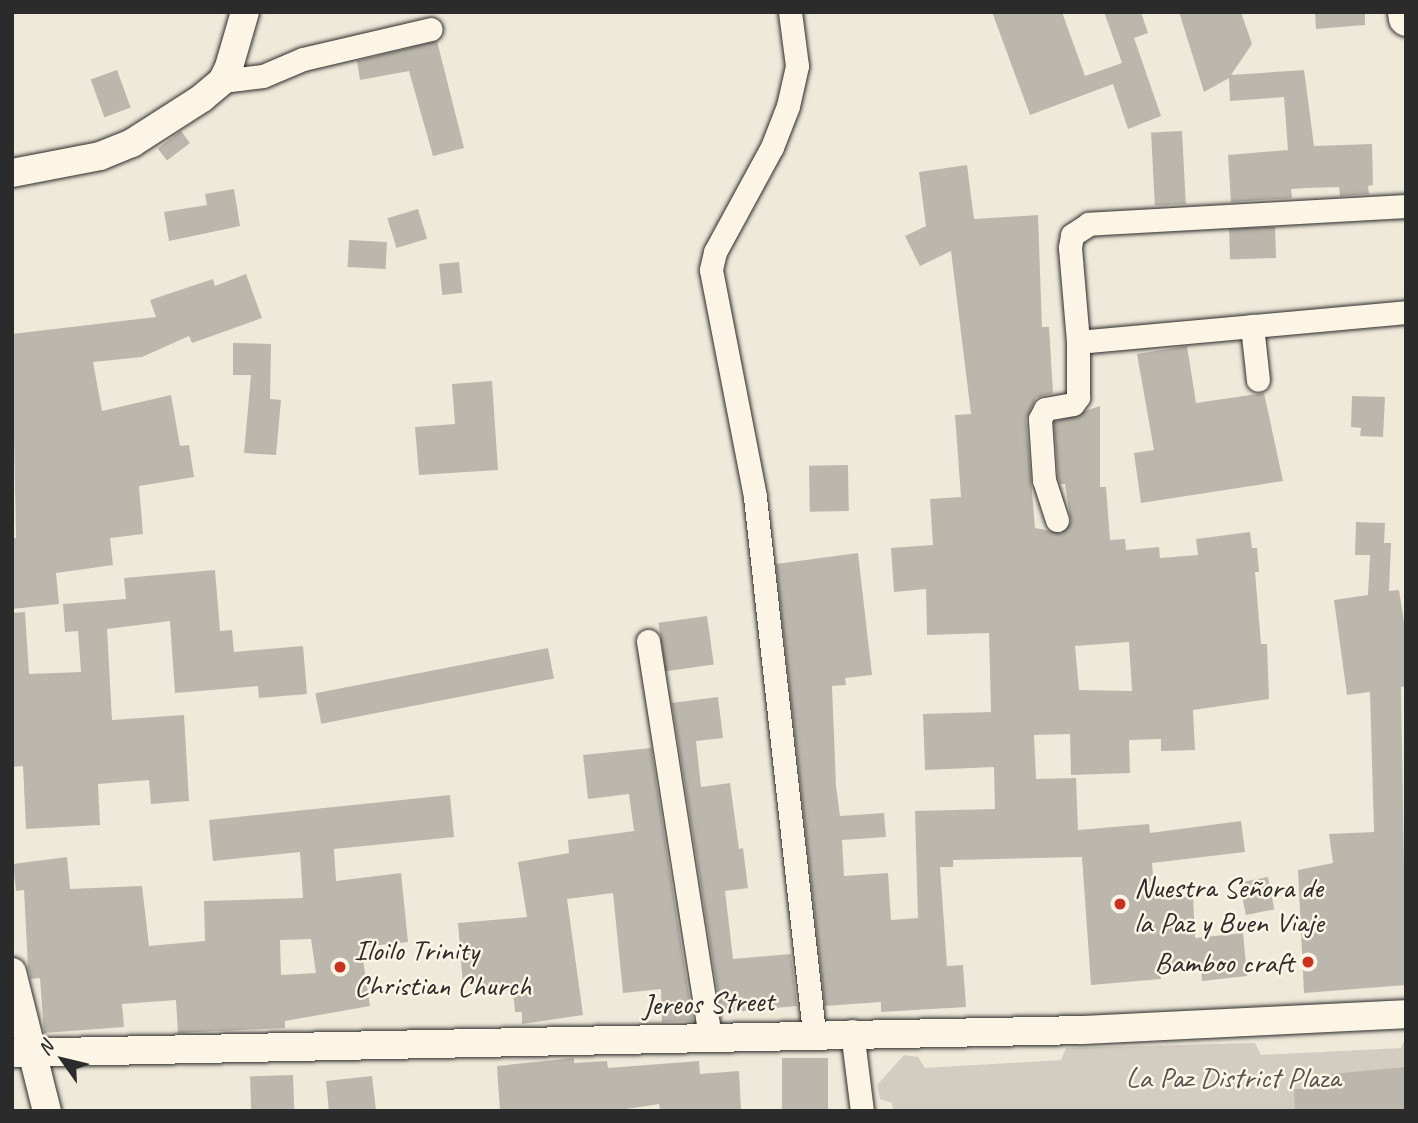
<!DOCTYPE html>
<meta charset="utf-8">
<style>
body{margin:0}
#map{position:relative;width:1418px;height:1123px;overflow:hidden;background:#efe9da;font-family:Caveat,sans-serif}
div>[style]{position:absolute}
.green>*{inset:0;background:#d2cdc0}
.building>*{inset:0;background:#bcb7ac;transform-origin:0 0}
.roads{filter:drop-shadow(0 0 2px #2b2b2b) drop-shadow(0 0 2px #2b2b2b)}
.minor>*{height:23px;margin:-11.5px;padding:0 11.5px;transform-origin:11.5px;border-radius:11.5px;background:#fcf5e5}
.tertiary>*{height:28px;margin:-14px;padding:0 14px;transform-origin:14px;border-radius:14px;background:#fcf5e5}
.primary>*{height:35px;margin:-17.5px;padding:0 17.5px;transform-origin:17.5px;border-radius:17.5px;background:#fcf5e5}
.dots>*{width:19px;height:19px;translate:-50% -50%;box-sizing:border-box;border:4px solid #fcf5e5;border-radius:50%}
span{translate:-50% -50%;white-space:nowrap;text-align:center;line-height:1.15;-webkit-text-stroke:5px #fcf5e5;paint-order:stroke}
.poi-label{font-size:30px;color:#2b2b2b}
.left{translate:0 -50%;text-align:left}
.right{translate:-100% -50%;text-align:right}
.street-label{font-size:30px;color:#2b2b2b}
.park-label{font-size:30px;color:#555450}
.frame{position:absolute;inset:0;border:14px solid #2b2b2b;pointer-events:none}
.north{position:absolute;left:28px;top:1025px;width:70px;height:70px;-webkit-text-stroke:5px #fcf5e5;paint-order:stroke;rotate:304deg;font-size:19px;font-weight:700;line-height:28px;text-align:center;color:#2b2b2b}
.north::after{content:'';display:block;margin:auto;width:24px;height:32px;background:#2b2b2b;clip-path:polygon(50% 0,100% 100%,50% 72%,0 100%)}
</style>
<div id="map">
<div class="green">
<i style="clip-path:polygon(1406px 1037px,1406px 1111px,893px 1111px,892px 1103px,880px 1099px,877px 1085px,904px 1055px,918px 1057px,925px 1068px,1061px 1060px,1066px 1048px,1255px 1043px,1261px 1055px,1401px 1048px)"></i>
</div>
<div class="building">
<i style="clip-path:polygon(992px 12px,1062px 12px,1085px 76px,1122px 63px,1104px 12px,1141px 12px,1148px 33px,1134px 38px,1161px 116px,1128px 129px,1113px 84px,1030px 115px)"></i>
<i style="clip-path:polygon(1179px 12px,1241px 12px,1252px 44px,1231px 75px,1304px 70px,1314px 146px,1372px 144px,1373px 185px,1368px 186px,1369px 194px,1340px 196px,1339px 187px,1307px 188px,1291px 189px,1292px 198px,1231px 202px,1228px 155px,1288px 150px,1284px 97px,1230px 101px,1229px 78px,1204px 92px)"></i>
<i style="clip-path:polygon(1315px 12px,1365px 12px,1365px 25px,1316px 29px)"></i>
<i style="clip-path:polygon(437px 41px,464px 148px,433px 156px,409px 71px,360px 80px,357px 61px)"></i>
<i style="left:117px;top:70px;width:40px;height:28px;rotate:70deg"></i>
<i style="left:181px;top:131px;width:15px;height:29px;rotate:53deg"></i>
<i style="left:1182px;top:131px;width:73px;height:31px;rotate:87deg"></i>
<i style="clip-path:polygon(evenodd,967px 165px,974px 219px,1038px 215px,1042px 327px,1049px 327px,1053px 393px,1036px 398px,1026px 419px,1035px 528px,1061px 533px,1071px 522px,1065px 484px,1060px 484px,1058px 477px,1054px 422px,1100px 406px,1100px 487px,1106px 487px,1110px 540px,1125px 539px,1126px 550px,1159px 547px,1160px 558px,1198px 555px,1196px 539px,1250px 532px,1252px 548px,1257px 548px,1259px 572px,1255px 572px,1261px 644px,1267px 644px,1269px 699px,1193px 710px,1195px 750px,1161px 751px,1161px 739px,1129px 740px,1130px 773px,1071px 775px,1070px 734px,1034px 735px,1036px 779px,1076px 778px,1078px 830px,1149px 824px,1150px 833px,1241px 821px,1245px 852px,1152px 863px,1155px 899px,1193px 896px,1195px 938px,1243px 933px,1247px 976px,1202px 981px,1201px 969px,1160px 972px,1161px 979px,1091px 985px,1082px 857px,953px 860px,953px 867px,940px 867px,947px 966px,963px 965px,966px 1007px,881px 1012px,881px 1002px,825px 1006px,776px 564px,858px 553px,872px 675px,845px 678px,846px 685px,832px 686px,836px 786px,840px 816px,884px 813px,886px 837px,842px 840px,844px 876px,888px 873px,891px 920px,918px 918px,915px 811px,995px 809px,994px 767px,925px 770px,923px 714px,991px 712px,989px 633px,927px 635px,926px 589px,894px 592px,891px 548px,933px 545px,930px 499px,961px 497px,955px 415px,971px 414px,951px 251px,920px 266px,905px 236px,926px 226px,919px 172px,967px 165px,1129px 642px,1132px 691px,1079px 690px,1075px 646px,1129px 642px)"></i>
<i style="clip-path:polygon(234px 189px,240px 226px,169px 241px,164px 212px,207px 205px,205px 194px)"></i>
<i style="left:418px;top:209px;width:31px;height:32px;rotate:73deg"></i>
<i style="left:1275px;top:227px;width:31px;height:46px;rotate:88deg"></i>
<i style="left:349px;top:240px;width:38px;height:27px;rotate:3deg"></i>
<i style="left:459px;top:262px;width:31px;height:20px;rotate:84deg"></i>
<i style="clip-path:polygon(246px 274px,262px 318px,192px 343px,189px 336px,142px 357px,93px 362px,102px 411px,171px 395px,180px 446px,189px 445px,194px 477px,139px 486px,143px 534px,110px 538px,113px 565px,56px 573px,59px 604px,12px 609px,12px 538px,16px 538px,12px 334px,156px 317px,150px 300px,213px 279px,215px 286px)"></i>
<i style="clip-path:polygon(233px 343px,271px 344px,270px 399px,281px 400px,276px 455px,244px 453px,251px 375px,233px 375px)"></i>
<i style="clip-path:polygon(1187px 346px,1196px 403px,1264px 393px,1283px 481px,1141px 503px,1134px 453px,1154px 450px,1137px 354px)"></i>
<i style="clip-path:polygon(492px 381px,498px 470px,419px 475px,415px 427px,455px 424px,452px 384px)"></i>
<i style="clip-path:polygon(1352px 396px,1385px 397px,1383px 437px,1360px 436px,1361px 428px,1351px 427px)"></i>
<i style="left:848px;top:465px;width:46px;height:39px;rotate:89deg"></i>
<i style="clip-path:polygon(1356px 522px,1385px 523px,1384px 543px,1391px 543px,1389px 591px,1399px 590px,1406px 635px,1406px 686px,1401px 687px,1406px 985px,1304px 993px,1298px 870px,1333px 863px,1329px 834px,1374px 832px,1370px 692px,1347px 695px,1334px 600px,1368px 595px,1370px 555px,1355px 555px)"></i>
<i style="clip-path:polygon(215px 570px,220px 631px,232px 630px,234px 652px,303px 646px,307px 694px,259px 698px,258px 686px,175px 693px,170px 621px,107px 629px,112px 720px,184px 715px,189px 801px,151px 804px,149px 780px,98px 784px,100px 825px,26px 829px,23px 766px,12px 767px,12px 613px,25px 612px,29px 674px,81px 672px,78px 631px,65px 632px,63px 604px,126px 599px,124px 578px)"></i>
<i style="left:707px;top:616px;width:49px;height:49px;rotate:82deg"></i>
<i style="left:548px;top:648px;width:31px;height:237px;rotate:79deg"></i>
<i style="clip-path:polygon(718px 697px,723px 738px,696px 741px,701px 787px,730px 783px,739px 849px,743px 848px,748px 888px,725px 891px,733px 959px,791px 954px,797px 1006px,721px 1013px,672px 703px)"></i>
<i style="clip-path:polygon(651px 748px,693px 1021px,662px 1022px,661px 989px,623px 993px,613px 893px,567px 899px,583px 1015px,522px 1024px,522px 1012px,515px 1012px,513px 990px,475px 993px,474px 984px,463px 985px,458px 923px,527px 917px,518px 862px,569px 853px,568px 840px,634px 831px,629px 794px,588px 799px,583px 755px)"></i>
<i style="clip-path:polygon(evenodd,450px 795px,454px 837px,334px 849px,336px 881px,401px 873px,408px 942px,361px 947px,370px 1006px,285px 1021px,285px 1028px,178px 1033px,176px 1000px,122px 1004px,124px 1027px,44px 1033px,40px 978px,31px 979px,28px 967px,24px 890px,16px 891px,13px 864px,67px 857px,70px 889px,142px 886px,149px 946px,205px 941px,204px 901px,303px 898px,300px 852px,213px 861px,209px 820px,450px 795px,311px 939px,316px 973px,281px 975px,280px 940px,311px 939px)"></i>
<i style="left:1268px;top:877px;width:33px;height:29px;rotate:79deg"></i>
<i style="clip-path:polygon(574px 1058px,574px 1063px,607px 1061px,608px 1068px,699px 1061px,700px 1074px,739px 1071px,741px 1111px,660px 1111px,659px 1104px,613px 1111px,500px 1111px,497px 1066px)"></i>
<i style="left:828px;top:1058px;width:53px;height:46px;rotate:90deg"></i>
<i style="clip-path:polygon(1406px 1067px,1406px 1111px,1295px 1111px,1294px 1089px,1321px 1088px,1320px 1075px)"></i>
<i style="left:293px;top:1075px;width:36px;height:43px;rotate:88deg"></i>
<i style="clip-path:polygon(372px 1076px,376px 1111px,329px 1111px,326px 1081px)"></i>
</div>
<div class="roads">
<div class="minor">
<i style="left:790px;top:12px;width:54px;rotate:82.6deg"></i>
<i style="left:797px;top:66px;width:41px;rotate:102.7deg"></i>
<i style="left:788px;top:106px;width:44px;rotate:111.3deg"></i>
<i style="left:772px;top:147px;width:119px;rotate:118.5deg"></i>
<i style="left:715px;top:252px;width:18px;rotate:103deg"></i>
<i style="left:711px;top:270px;width:231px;rotate:79deg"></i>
<i style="left:755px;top:497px;width:538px;rotate:83.71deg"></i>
<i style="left:222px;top:81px;width:41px;rotate:-7deg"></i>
<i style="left:263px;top:76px;width:43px;rotate:-23deg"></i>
<i style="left:303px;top:59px;width:131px;rotate:-13.2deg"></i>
<i style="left:1406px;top:206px;width:318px;rotate:176.8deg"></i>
<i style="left:1089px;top:224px;width:20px;rotate:147deg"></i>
<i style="left:1072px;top:235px;width:13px;rotate:99deg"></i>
<i style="left:1070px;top:248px;width:94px;rotate:85.1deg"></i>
<i style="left:1078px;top:342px;width:329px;rotate:-5.2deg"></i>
<i style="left:1252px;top:326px;width:54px;rotate:83.7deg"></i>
<i style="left:1057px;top:520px;width:42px;rotate:-108deg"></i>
<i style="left:1044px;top:480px;width:61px;rotate:-93.8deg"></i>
<i style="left:1040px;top:419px;width:11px;rotate:-63deg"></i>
<i style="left:1045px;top:409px;width:28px;rotate:-10deg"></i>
<i style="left:1073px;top:404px;width:9px;rotate:-54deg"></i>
<i style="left:1078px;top:397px;width:55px;rotate:-90deg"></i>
<i style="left:648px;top:641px;width:399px;rotate:81.1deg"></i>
<i style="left:852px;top:1031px;width:81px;rotate:82.9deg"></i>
</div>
<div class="tertiary">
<i style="left:12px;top:173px;width:90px;rotate:-10.9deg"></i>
<i style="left:100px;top:156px;width:35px;rotate:-22deg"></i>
<i style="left:132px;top:143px;width:83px;rotate:-32.7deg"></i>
<i style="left:202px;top:98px;width:26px;rotate:-40deg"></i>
<i style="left:222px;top:81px;width:16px;rotate:-63deg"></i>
<i style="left:229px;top:67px;width:57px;rotate:-73.8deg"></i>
<i style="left:12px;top:972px;width:143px;rotate:75.9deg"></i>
<i style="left:12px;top:1053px;width:1070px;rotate:-1.23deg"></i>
<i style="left:1082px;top:1030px;width:324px;rotate:-2.8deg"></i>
</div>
<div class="primary">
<i style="left:1405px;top:12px;width:6px;rotate:81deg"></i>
</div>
</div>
<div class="dots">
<i style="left:1120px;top:904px;background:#c8321e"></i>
<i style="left:1308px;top:962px;background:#c8321e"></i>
<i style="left:340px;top:967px;background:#c8321e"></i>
</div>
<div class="poi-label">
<span class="left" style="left:1134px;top:904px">Nuestra Señora de<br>la Paz y Buen Viaje</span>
<span class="left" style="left:354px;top:967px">Iloilo Trinity<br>Christian Church</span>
<span class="right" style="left:1294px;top:962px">Bamboo craft</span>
</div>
<div class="street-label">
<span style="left:708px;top:1003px;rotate:-2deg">Jereos Street</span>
</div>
<div class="park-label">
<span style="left:1233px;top:1077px">La Paz District Plaza</span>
</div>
<div class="frame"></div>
<div class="north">N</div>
</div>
